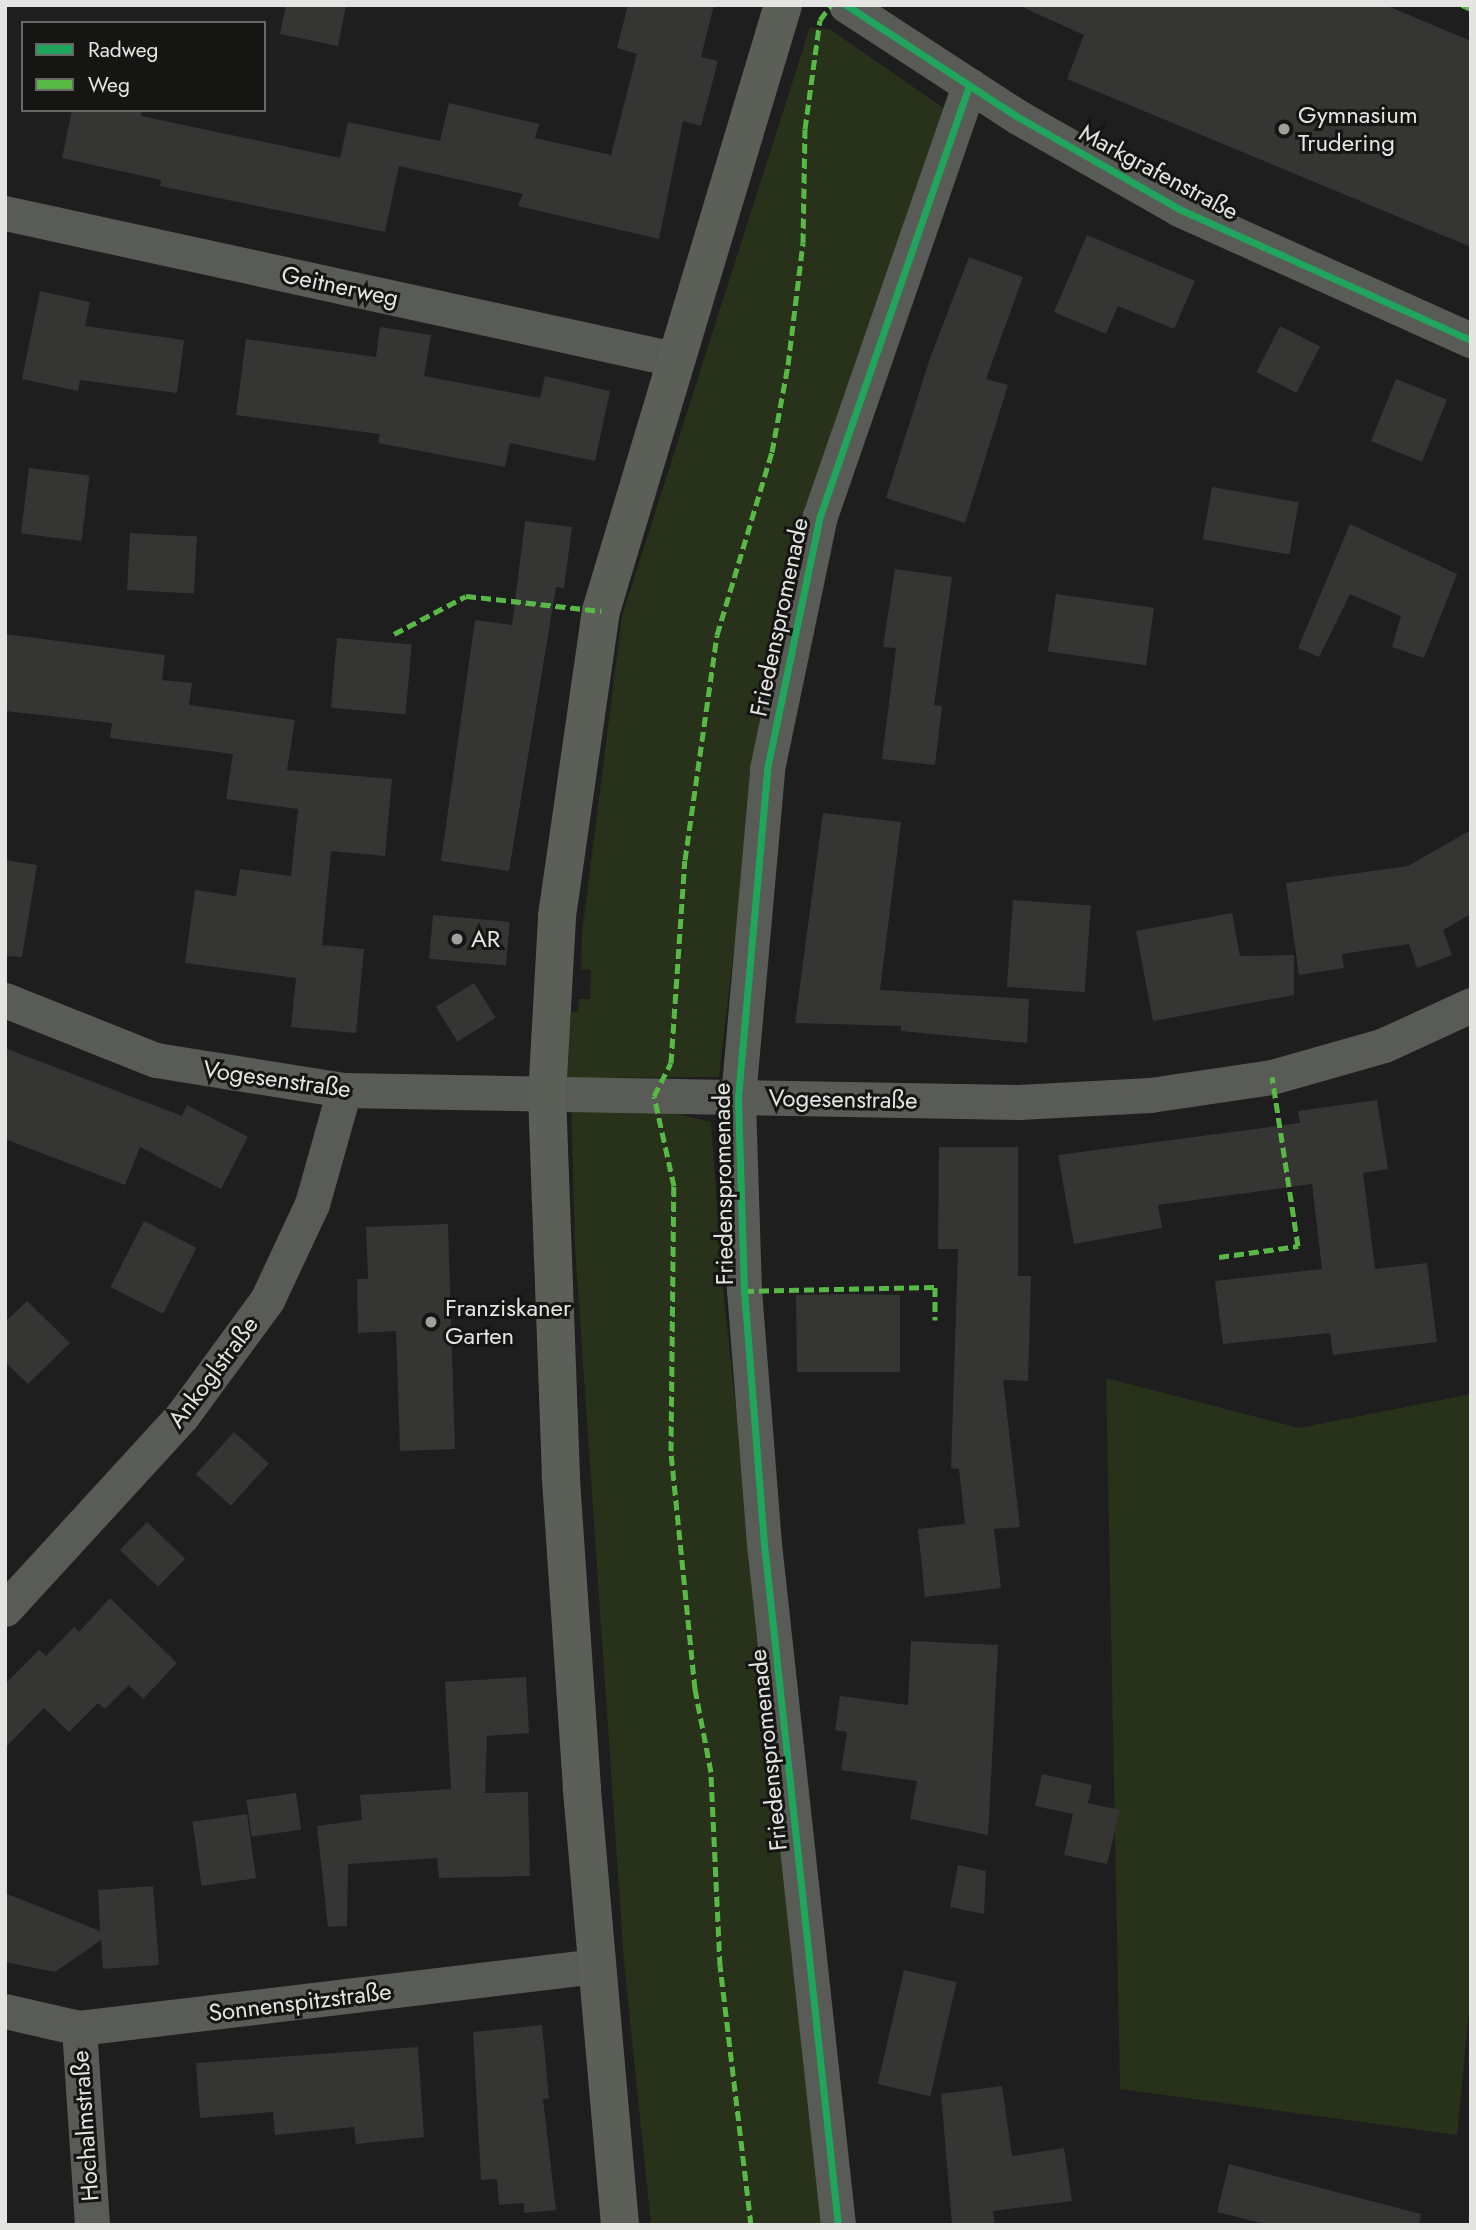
<!DOCTYPE html>
<meta charset="utf-8">
<style>
body{margin:0}
#map{position:relative;width:1476px;height:2230px;overflow:hidden;background:#1e1e1e;font-family:Jost,sans-serif}
div>[style]{position:absolute}
.green>*{inset:0;background:#28311a}
.building>*{inset:0;background:#353534;transform-origin:0 0}
.street>*{height:35px;margin:-17.5px;padding:0 17.5px;transform-origin:17.5px;border-radius:17.5px;background:#595b56}
.secondary>*{height:38px;margin:-19px;padding:0 19px;transform-origin:19px;border-radius:19px;background:#5b5f58}
.quiet>*{height:5px;margin-top:-2.5px;transform-origin:0;background:repeating-linear-gradient(90deg,#58b947 0 10px,transparent 0 15px)}
.cycleway>*{height:7px;margin:-3.5px;padding:0 3.5px;transform-origin:3.5px;border-radius:3.5px;background:#20a55d}
.dots>*{width:19px;height:19px;translate:-50% -50%;box-sizing:border-box;border:4px solid #151613;border-radius:50%}
span{translate:-50% -50%;white-space:nowrap;text-align:center;line-height:1.15;-webkit-text-stroke:6px #151613;paint-order:stroke}
.poi-label{font-size:24px;color:#e4e5e3}
.left{translate:0 -50%;text-align:left}
.street-label{font-size:24px;color:#e4e5e3}
.frame{position:absolute;inset:0;border:7px solid #e4e5e3;pointer-events:none}
.legend{position:absolute;left:21px;top:21px;width:245px;height:91px;box-sizing:border-box;background:#151613;border:2px solid #686966;margin:0;padding:9px 12px;list-style:none;font-size:21px;color:#e4e5e3}
.legend li{display:flex;align-items:center;gap:14px;height:35px}
.legend b{width:35px;border:2px solid #686966}
</style>
<div id="map">
<div class="green">
<i style="clip-path:polygon(810px 27px,831px 30px,945px 109px,755px 768px,719px 1077px,567px 1078px,571px 1012px,578px 1012px,579px 999px,590px 999px,591px 970px,581px 969px,582px 933px,622px 616px)"></i>
<i style="clip-path:polygon(571px 1108px,670px 1112px,711px 1122px,723px 1289px,825px 2225px,651px 2225px,624px 1962px,575px 1246px)"></i>
<i style="clip-path:polygon(1106px 1378px,1299px 1428px,1471px 1394px,1471px 1991px,1457px 2135px,1120px 2089px)"></i>
</div>
<div class="building">
<i style="clip-path:polygon(286px 5px,346px 5px,338px 46px,280px 34px)"></i>
<i style="clip-path:polygon(628px 5px,714px 5px,701px 57px,718px 61px,701px 126px,683px 121px,659px 239px,518px 206px,523px 194px,399px 166px,385px 232px,160px 186px,161px 180px,62px 158px,72px 110px,142px 110px,141px 116px,340px 158px,348px 122px,440px 141px,449px 103px,539px 124px,535px 138px,611px 155px,637px 54px,617px 48px)"></i>
<i style="clip-path:polygon(1018px 5px,1385px 5px,1471px 41px,1471px 247px,1067px 79px,1084px 35px)"></i>
<i style="clip-path:polygon(1087px 235px,1195px 281px,1174px 329px,1118px 306px,1106px 334px,1054px 312px)"></i>
<i style="clip-path:polygon(969px 257px,1023px 277px,986px 379px,1008px 385px,965px 523px,886px 498px,929px 361px)"></i>
<i style="clip-path:polygon(40px 291px,90px 302px,85px 326px,184px 340px,177px 393px,80px 380px,78px 391px,22px 379px)"></i>
<i style="left:1280px;top:326px;width:45px;height:52px;rotate:27deg"></i>
<i style="clip-path:polygon(380px 327px,431px 335px,424px 376px,540px 398px,545px 376px,610px 391px,595px 461px,510px 443px,505px 467px,378px 443px,380px 434px,236px 415px,246px 339px,376px 357px)"></i>
<i style="left:1396px;top:379px;width:55px;height:67px;rotate:22deg"></i>
<i style="left:29px;top:468px;width:61px;height:66px;rotate:7deg"></i>
<i style="left:1212px;top:487px;width:88px;height:53px;rotate:10deg"></i>
<i style="clip-path:polygon(525px 521px,572px 527px,564px 588px,556px 587px,509px 871px,441px 861px,475px 620px,512px 625px)"></i>
<i style="clip-path:polygon(1350px 524px,1457px 574px,1424px 658px,1392px 647px,1401px 616px,1350px 594px,1319px 657px,1298px 648px)"></i>
<i style="left:130px;top:533px;width:67px;height:57px;rotate:3deg"></i>
<i style="clip-path:polygon(895px 569px,952px 577px,934px 705px,942px 706px,935px 765px,882px 759px,896px 648px,883px 647px)"></i>
<i style="left:1056px;top:594px;width:99px;height:58px;rotate:8deg"></i>
<i style="clip-path:polygon(5px 634px,165px 655px,162px 680px,192px 683px,189px 705px,295px 720px,287px 770px,392px 779px,385px 856px,331px 851px,322px 945px,364px 949px,356px 1033px,291px 1027px,296px 978px,185px 963px,195px 890px,236px 896px,240px 869px,291px 876px,298px 809px,226px 799px,233px 754px,110px 738px,112px 723px,5px 711px)"></i>
<i style="left:337px;top:638px;width:75px;height:70px;rotate:5deg"></i>
<i style="clip-path:polygon(823px 813px,901px 822px,880px 990px,1029px 999px,1027px 1043px,901px 1031px,901px 1026px,795px 1023px)"></i>
<i style="clip-path:polygon(1471px 830px,1471px 914px,1443px 930px,1452px 955px,1417px 968px,1409px 944px,1342px 954px,1344px 968px,1299px 975px,1286px 883px,1408px 866px)"></i>
<i style="clip-path:polygon(5px 860px,37px 865px,22px 957px,5px 956px)"></i>
<i style="left:1013px;top:900px;width:78px;height:87px;rotate:4deg"></i>
<i style="clip-path:polygon(1232px 913px,1240px 956px,1294px 955px,1294px 995px,1153px 1021px,1136px 931px)"></i>
<i style="left:433px;top:915px;width:77px;height:44px;rotate:5deg"></i>
<i style="left:474px;top:983px;width:41px;height:45px;rotate:58deg"></i>
<i style="clip-path:polygon(5px 1048px,182px 1116px,187px 1105px,248px 1137px,221px 1189px,140px 1147px,125px 1185px,5px 1139px)"></i>
<i style="clip-path:polygon(1377px 1100px,1388px 1169px,1363px 1173px,1375px 1269px,1427px 1263px,1437px 1342px,1333px 1355px,1330px 1333px,1223px 1344px,1215px 1281px,1322px 1269px,1312px 1184px,1158px 1205px,1162px 1228px,1074px 1244px,1058px 1155px,1300px 1123px,1298px 1111px)"></i>
<i style="clip-path:polygon(939px 1147px,1018px 1147px,1018px 1276px,1031px 1276px,1028px 1381px,1003px 1380px,1020px 1527px,994px 1529px,1001px 1588px,925px 1597px,918px 1529px,965px 1524px,959px 1469px,951px 1468px,958px 1249px,938px 1249px)"></i>
<i style="left:144px;top:1221px;width:59px;height:74px;rotate:27deg"></i>
<i style="clip-path:polygon(448px 1224px,455px 1449px,400px 1451px,396px 1331px,358px 1333px,357px 1279px,368px 1279px,366px 1227px)"></i>
<i style="clip-path:polygon(847px 1294px,900px 1295px,900px 1372px,797px 1372px,796px 1295px)"></i>
<i style="clip-path:polygon(27px 1301px,70px 1343px,28px 1384px,5px 1362px,5px 1322px)"></i>
<i style="left:234px;top:1432px;width:47px;height:57px;rotate:42deg"></i>
<i style="left:147px;top:1522px;width:53px;height:39px;rotate:44deg"></i>
<i style="clip-path:polygon(110px 1598px,177px 1663px,143px 1699px,129px 1685px,105px 1709px,98px 1703px,69px 1732px,44px 1708px,5px 1748px,5px 1684px,39px 1650px,46px 1656px,74px 1627px,79px 1632px)"></i>
<i style="clip-path:polygon(911px 1641px,998px 1645px,988px 1835px,910px 1819px,917px 1781px,841px 1770px,847px 1732px,835px 1730px,840px 1696px,908px 1705px)"></i>
<i style="clip-path:polygon(526px 1677px,529px 1733px,487px 1736px,485px 1793px,528px 1792px,530px 1876px,439px 1878px,437px 1858px,348px 1864px,347px 1926px,328px 1927px,317px 1826px,362px 1820px,360px 1795px,451px 1789px,445px 1682px)"></i>
<i style="clip-path:polygon(1042px 1774px,1092px 1785px,1088px 1803px,1120px 1810px,1107px 1864px,1064px 1855px,1073px 1814px,1035px 1806px)"></i>
<i style="left:296px;top:1793px;width:37px;height:50px;rotate:82deg"></i>
<i style="left:247px;top:1814px;width:65px;height:55px;rotate:82deg"></i>
<i style="clip-path:polygon(958px 1865px,986px 1871px,984px 1914px,950px 1907px)"></i>
<i style="clip-path:polygon(153px 1886px,159px 1965px,103px 1969px,101px 1940px,55px 1972px,5px 1962px,5px 1893px,100px 1931px,98px 1890px)"></i>
<i style="left:904px;top:1970px;width:54px;height:117px;rotate:13deg"></i>
<i style="clip-path:polygon(542px 2025px,549px 2098px,543px 2099px,556px 2210px,524px 2213px,524px 2203px,499px 2205px,497px 2179px,481px 2180px,473px 2032px)"></i>
<i style="clip-path:polygon(418px 2047px,424px 2137px,356px 2144px,354px 2127px,275px 2135px,273px 2112px,200px 2118px,196px 2063px)"></i>
<i style="clip-path:polygon(1002px 2086px,1012px 2156px,1064px 2148px,1072px 2201px,993px 2211px,995px 2225px,952px 2225px,941px 2094px)"></i>
<i style="clip-path:polygon(1229px 2164px,1421px 2214px,1419px 2225px,1269px 2225px,1217px 2212px)"></i>
</div>
<div class="street">
<i style="left:846px;top:5px;width:205px;rotate:33.1deg"></i>
<i style="left:1018px;top:117px;width:185px;rotate:29.7deg"></i>
<i style="left:1179px;top:209px;width:320px;rotate:24.2deg"></i>
<i style="left:5px;top:213px;width:685px;rotate:12.31deg"></i>
<i style="left:5px;top:1000px;width:162px;rotate:21.7deg"></i>
<i style="left:156px;top:1060px;width:190px;rotate:9.1deg"></i>
<i style="left:344px;top:1090px;width:675px;rotate:1.02deg"></i>
<i style="left:1019px;top:1102px;width:131px;rotate:-3.1deg"></i>
<i style="left:1150px;top:1095px;width:123px;rotate:-8.4deg"></i>
<i style="left:1272px;top:1077px;width:116px;rotate:-15.9deg"></i>
<i style="left:1384px;top:1045px;width:96px;rotate:-24.7deg"></i>
<i style="left:5px;top:1609px;width:262px;rotate:-47.5deg"></i>
<i style="left:182px;top:1416px;width:144px;rotate:-53.8deg"></i>
<i style="left:267px;top:1300px;width:106px;rotate:-64.9deg"></i>
<i style="left:312px;top:1204px;width:118px;rotate:-74.3deg"></i>
<i style="left:5px;top:2011px;width:76px;rotate:12.9deg"></i>
<i style="left:79px;top:2028px;width:522px;rotate:-6.83deg"></i>
<i style="left:79px;top:2028px;width:197px;rotate:86.2deg"></i>
<i style="left:838px;top:2225px;width:685px;rotate:-96.2deg"></i>
<i style="left:764px;top:1544px;width:254px;rotate:-94.5deg"></i>
<i style="left:744px;top:1291px;width:194px;rotate:-91.8deg"></i>
<i style="left:738px;top:1097px;width:329px;rotate:-84.9deg"></i>
<i style="left:767px;top:769px;width:258px;rotate:-78.2deg"></i>
<i style="left:820px;top:516px;width:456px;rotate:-70.9deg"></i>
</div>
<div class="secondary">
<i style="left:620px;top:2225px;width:439px;rotate:-95deg"></i>
<i style="left:582px;top:1788px;width:313px;rotate:-93.9deg"></i>
<i style="left:561px;top:1476px;width:379px;rotate:-92.1deg"></i>
<i style="left:547px;top:1097px;width:181px;rotate:-86.8deg"></i>
<i style="left:557px;top:916px;width:308px;rotate:-81.8deg"></i>
<i style="left:601px;top:611px;width:633px;rotate:-73.28deg"></i>
</div>
<div class="quiet">
<i style="left:1462px;top:5px;width:10px;rotate:24deg"></i>
<i style="left:394px;top:634px;width:81px;rotate:-27.8deg"></i>
<i style="left:466px;top:596px;width:136px;rotate:6.3deg"></i>
<i style="left:1219px;top:1257px;width:80px;rotate:-7.9deg"></i>
<i style="left:1298px;top:1246px;width:171px;rotate:-98.7deg"></i>
<i style="left:744px;top:1291px;width:191px;rotate:-1.2deg"></i>
<i style="left:935px;top:1287px;width:33px;rotate:90deg"></i>
<i style="left:751px;top:2225px;width:261px;rotate:-96.8deg"></i>
<i style="left:720px;top:1966px;width:194px;rotate:-92.7deg"></i>
<i style="left:711px;top:1772px;width:85px;rotate:-100.9deg"></i>
<i style="left:695px;top:1689px;width:239px;rotate:-95.8deg"></i>
<i style="left:671px;top:1451px;width:265px;rotate:-89.4deg"></i>
<i style="left:674px;top:1186px;width:92px;rotate:-102.5deg"></i>
<i style="left:654px;top:1096px;width:37px;rotate:-63deg"></i>
<i style="left:671px;top:1063px;width:203px;rotate:-86.1deg"></i>
<i style="left:685px;top:860px;width:227px;rotate:-81.9deg"></i>
<i style="left:717px;top:635px;width:191px;rotate:-73.3deg"></i>
<i style="left:772px;top:452px;width:88px;rotate:-79.6deg"></i>
<i style="left:788px;top:365px;width:123px;rotate:-83deg"></i>
<i style="left:803px;top:243px;width:114px;rotate:-89deg"></i>
<i style="left:805px;top:129px;width:110px;rotate:-82.2deg"></i>
<i style="left:820px;top:20px;width:19px;rotate:-54deg"></i>
</div>
<div class="cycleway">
<i style="left:846px;top:5px;width:205px;rotate:33.1deg"></i>
<i style="left:1018px;top:117px;width:185px;rotate:29.7deg"></i>
<i style="left:1179px;top:209px;width:320px;rotate:24.2deg"></i>
<i style="left:838px;top:2225px;width:685px;rotate:-96.2deg"></i>
<i style="left:764px;top:1544px;width:254px;rotate:-94.5deg"></i>
<i style="left:744px;top:1291px;width:194px;rotate:-91.8deg"></i>
<i style="left:738px;top:1097px;width:329px;rotate:-84.9deg"></i>
<i style="left:767px;top:769px;width:258px;rotate:-78.2deg"></i>
<i style="left:820px;top:516px;width:456px;rotate:-70.9deg"></i>
</div>
<div class="dots">
<i style="left:1284px;top:129px;background:#9f9f9e"></i>
<i style="left:457px;top:939px;background:#9f9f9e"></i>
<i style="left:431px;top:1322px;background:#9f9f9e"></i>
</div>
<div class="poi-label">
<span class="left" style="left:1298px;top:129px">Gymnasium<br>Trudering</span>
<span class="left" style="left:471px;top:939px">AR</span>
<span class="left" style="left:445px;top:1322px">Franziskaner<br>Garten</span>
</div>
<div class="street-label">
<span style="left:1159px;top:172px;rotate:28deg">Markgrafenstraße</span>
<span style="left:340px;top:286px;rotate:12deg">Geitnerweg</span>
<span style="left:779px;top:617px;rotate:-78deg">Friedenspromenade</span>
<span style="left:277px;top:1079px;rotate:8deg">Vogesenstraße</span>
<span style="left:843px;top:1099px;rotate:1deg">Vogesenstraße</span>
<span style="left:723px;top:1184px;rotate:-91deg">Friedenspromenade</span>
<span style="left:213px;top:1372px;rotate:-53deg">Ankoglstraße</span>
<span style="left:768px;top:1750px;rotate:-96deg">Friedenspromenade</span>
<span style="left:300px;top:2002px;rotate:-7deg">Sonnenspitzstraße</span>
<span style="left:85px;top:2126px;rotate:-94deg">Hochalmstraße</span>
</div>
<div class="frame"></div>
<ul class="legend">
<li><b style="height:9px;background:#20a55d"></b>Radweg</li>
<li><b style="height:9px;background:#58b947"></b>Weg</li>
</ul>
</div>
